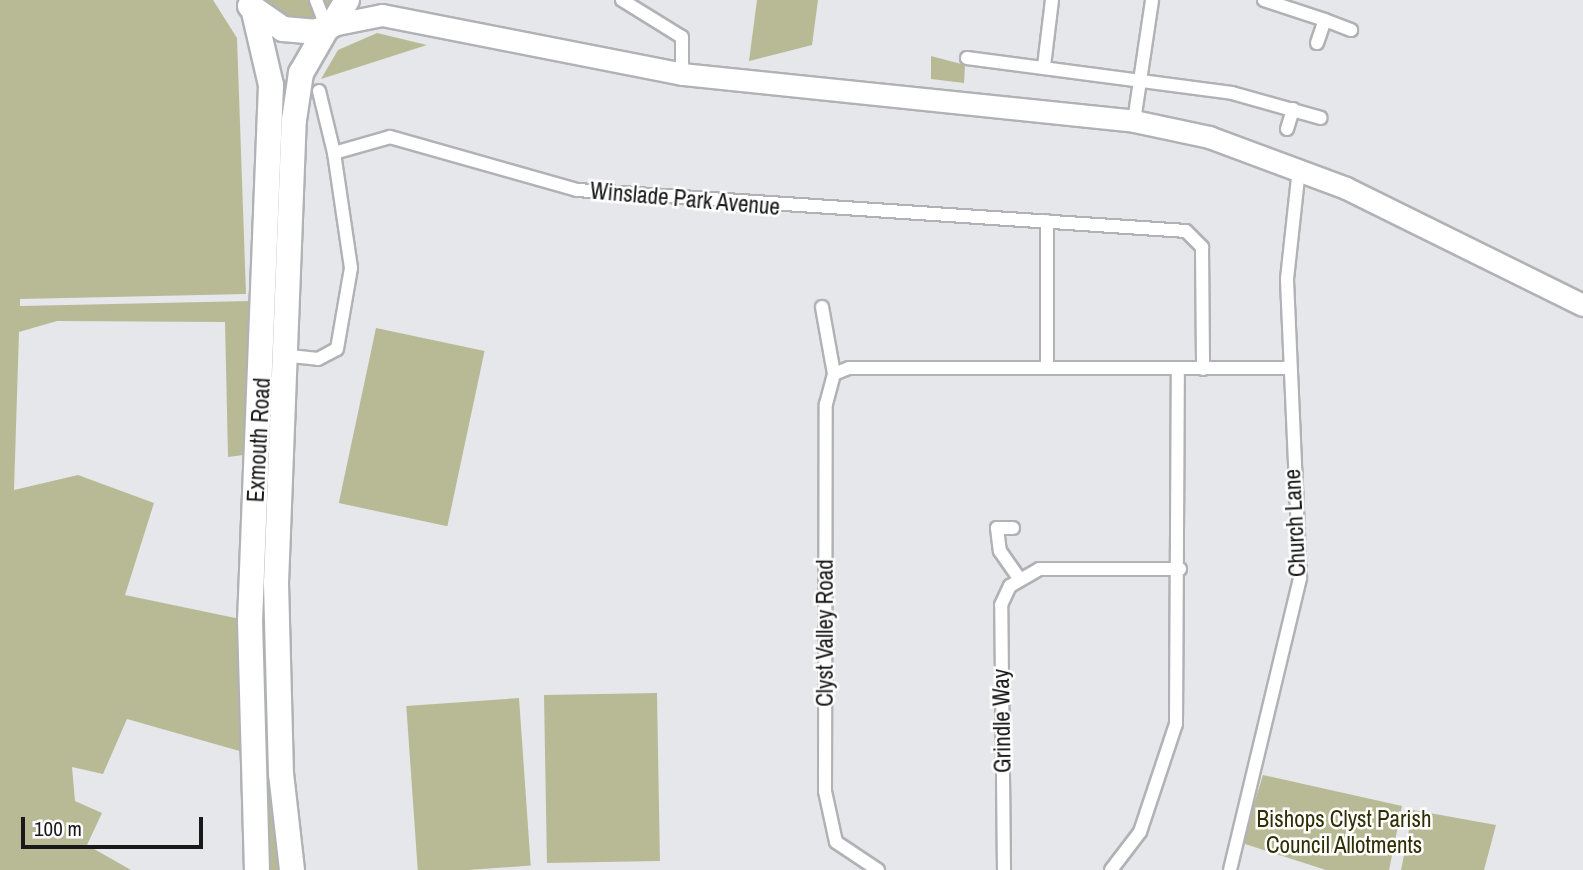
<!DOCTYPE html>
<html>
<head>
<meta charset="utf-8">
<style>
  body { margin:0 }
  #map { position:relative; width:1583px; height:870px; overflow:hidden; background:#e6e7ea; font-family:"Archivo Narrow",sans-serif }
  div>[style] { position:absolute }
  .green>* { inset:0; background:#b8ba95; transform-origin:0 0 }
  .roads { filter:drop-shadow(2px 0 #b1b2b5) drop-shadow(-2px 0 #b1b2b5) drop-shadow(0 2px #b1b2b5) drop-shadow(0 -2px #b1b2b5) }
  .street>* { height:12px; margin:-6px; padding:0 6px; transform-origin:6px; border-radius:6px; background:#fff }
  .primary>* { height:21px; margin:-10.5px; padding:0 10.5px; transform-origin:10.5px; border-radius:10.5px; background:#fff }
  .highway>* { height:24px; margin:-12px; padding:0 12px; transform-origin:12px; border-radius:12px; background:#fff }
  span { translate:-50% -50%; white-space:nowrap; text-align:center; line-height:1.15; -webkit-text-stroke:5px #fff; paint-order:stroke }
  .street-label { font-size:23px; color:#19191a }
  .park-label { font-size:23px; color:#2f2f02 }
  .scale { position:absolute; left:21px; top:817px; width:182px; height:32px; box-sizing:border-box; border:4px solid #19191a; border-top:0; padding-left:9px; font-size:21px; line-height:24px; white-space:nowrap; color:#19191a; -webkit-text-stroke:5px #fff; paint-order:stroke }
</style>
</head>
<body>
<div id="map">
  <div class="green">
    <div style="clip-path:polygon(0 0,213px 0,237px 38px,246px 294px,20px 299px,20px 306px,251px 301px,243px 455px,228px 457px,225px 322px,57px 321px,19px 332px,14px 490px,78px 475px,154px 503px,125px 595px,245px 620px,243px 752px,127px 719px,103px 774px,72px 767px,75px 801px,102px 813px,87px 845px,131px 870px,0 870px)"></div>
    <div style="clip-path:polygon(257px 0,333px 0,322px 16px,306px 22px,285px 19px)"></div>
    <div style="clip-path:polygon(757px 0,818px 0,812px 45px,749px 61px)"></div>
    <div style="clip-path:polygon(377px 33px,427px 45px,321px 79px,338px 50px)"></div>
    <div style="clip-path:polygon(931px 56px,965px 65px,964px 83px,931px 79px)"></div>
    <div style="left:376px;top:328px;width:111px;height:179px;rotate:12deg"></div>
    <div style="clip-path:polygon(275px 403px,285px 870px,262px 870px,255px 673px)"></div>
    <div style="left:657px;top:693px;width:168px;height:113px;rotate:89deg"></div>
    <div style="left:519px;top:698px;width:168px;height:113px;rotate:86deg"></div>
    <div style="clip-path:polygon(1263px 775px,1402px 806px,1389px 870px,1326px 870px,1242px 843px)"></div>
    <div style="clip-path:polygon(1413px 810px,1496px 825px,1484px 870px,1401px 870px)"></div>
  </div>
  <div class="roads">
    <div class="street">
      <div style="left:316px;top:0;width:30px;rotate:69deg"></div>
      <div style="left:622px;top:0;width:70px;rotate:31.7deg"></div>
      <div style="left:682px;top:37px;width:37px;rotate:90deg"></div>
      <div style="left:1264px;top:0;width:64px;rotate:18.2deg"></div>
      <div style="left:1317px;top:43px;width:24px;rotate:-71deg"></div>
      <div style="left:1325px;top:20px;width:28px;rotate:21deg"></div>
      <div style="left:967px;top:58px;width:267px;rotate:7.5deg"></div>
      <div style="left:1232px;top:93px;width:92px;rotate:15.7deg"></div>
      <div style="left:1044px;top:66px;width:66px;rotate:-83.1deg"></div>
      <div style="left:319px;top:91px;width:64px;rotate:76.4deg"></div>
      <div style="left:1134px;top:121px;width:122px;rotate:-81.5deg"></div>
      <div style="left:1287px;top:129px;width:21px;rotate:-73deg"></div>
      <div style="left:822px;top:307px;width:68px;rotate:79.8deg"></div>
      <div style="left:281px;top:355px;width:37px;rotate:6deg"></div>
      <div style="left:318px;top:359px;width:21px;rotate:-28deg"></div>
      <div style="left:337px;top:349px;width:82px;rotate:-80.2deg"></div>
      <div style="left:351px;top:268px;width:116px;rotate:-98.4deg"></div>
      <div style="left:334px;top:153px;width:58px;rotate:-15.9deg"></div>
      <div style="left:390px;top:137px;width:194px;rotate:15.8deg"></div>
      <div style="left:577px;top:190px;width:610px;rotate:3.85deg"></div>
      <div style="left:1186px;top:231px;width:23px;rotate:45deg"></div>
      <div style="left:1202px;top:247px;width:122px;rotate:89.5deg"></div>
      <div style="left:1047px;top:368px;width:147px;rotate:-90deg"></div>
      <div style="left:1013px;top:528px;width:16px;rotate:180deg"></div>
      <div style="left:997px;top:528px;width:23px;rotate:83deg"></div>
      <div style="left:1000px;top:551px;width:32px;rotate:55deg"></div>
      <div style="left:878px;top:870px;width:50px;rotate:-146.3deg"></div>
      <div style="left:836px;top:842px;width:52px;rotate:-102.2deg"></div>
      <div style="left:825px;top:791px;width:387px;rotate:-89.9deg"></div>
      <div style="left:826px;top:404px;width:31px;rotate:-75deg"></div>
      <div style="left:834px;top:374px;width:16px;rotate:-22deg"></div>
      <div style="left:849px;top:368px;width:439px"></div>
      <div style="left:1004px;top:870px;width:265px;rotate:-90.6deg"></div>
      <div style="left:1001px;top:605px;width:21px;rotate:-65deg"></div>
      <div style="left:1010px;top:586px;width:34px;rotate:-30deg"></div>
      <div style="left:1039px;top:569px;width:141px"></div>
      <div style="left:1111px;top:870px;width:48px;rotate:-52.7deg"></div>
      <div style="left:1140px;top:832px;width:114px;rotate:-71.6deg"></div>
      <div style="left:1176px;top:724px;width:353px;rotate:-89.7deg"></div>
      <div style="left:1230px;top:870px;width:300px;rotate:-76.5deg"></div>
      <div style="left:1300px;top:578px;width:299px;rotate:-92.5deg"></div>
      <div style="left:1287px;top:279px;width:111px;rotate:-83.8deg"></div>
    </div>
    <div class="primary">
      <div style="left:332px;top:25px;width:51px;rotate:-11.3deg"></div>
      <div style="left:382px;top:15px;width:306px;rotate:11.1deg"></div>
      <div style="left:682px;top:74px;width:454px;rotate:5.9deg"></div>
      <div style="left:1134px;top:121px;width:77px;rotate:12deg"></div>
      <div style="left:1209px;top:137px;width:146px;rotate:20.4deg"></div>
      <div style="left:1346px;top:188px;width:264px;rotate:26.3deg"></div>
    </div>
    <div class="highway">
      <div style="left:250px;top:6px;width:40px;rotate:34.9deg"></div>
      <div style="left:283px;top:29px;width:32px;rotate:5deg"></div>
      <div style="left:315px;top:32px;width:18px;rotate:-22deg"></div>
      <div style="left:332px;top:25px;width:29px;rotate:-59deg"></div>
      <div style="left:254px;top:12px;width:75px;rotate:76.9deg"></div>
      <div style="left:271px;top:85px;width:536px;rotate:92.24deg"></div>
      <div style="left:250px;top:621px;width:249px;rotate:88.4deg"></div>
      <div style="left:292px;top:870px;width:97px;rotate:-96.5deg"></div>
      <div style="left:281px;top:774px;width:191px;rotate:-91.5deg"></div>
      <div style="left:276px;top:583px;width:463px;rotate:-87.8deg"></div>
      <div style="left:294px;top:120px;width:48px;rotate:-81.5deg"></div>
      <div style="left:301px;top:73px;width:52px;rotate:-60deg"></div>
    </div>
  </div>
  <div class="street-label">
    <span style="left:685px;top:199px;rotate:5deg">Winslade Park Avenue</span>
    <span style="left:259px;top:440px;rotate:-87deg">Exmouth Road</span>
    <span style="left:1295px;top:523px;rotate:-93deg">Church Lane</span>
    <span style="left:825px;top:633px;rotate:-90deg">Clyst Valley Road</span>
    <span style="left:1002px;top:721px;rotate:-91deg">Grindle Way</span>
  </div>
  <div class="park-label">
    <span style="left:1344px;top:832px">Bishops Clyst Parish<br>Council Allotments</span>
  </div>
  <div class="scale">100 m</div>
</div>
</body>
</html>
